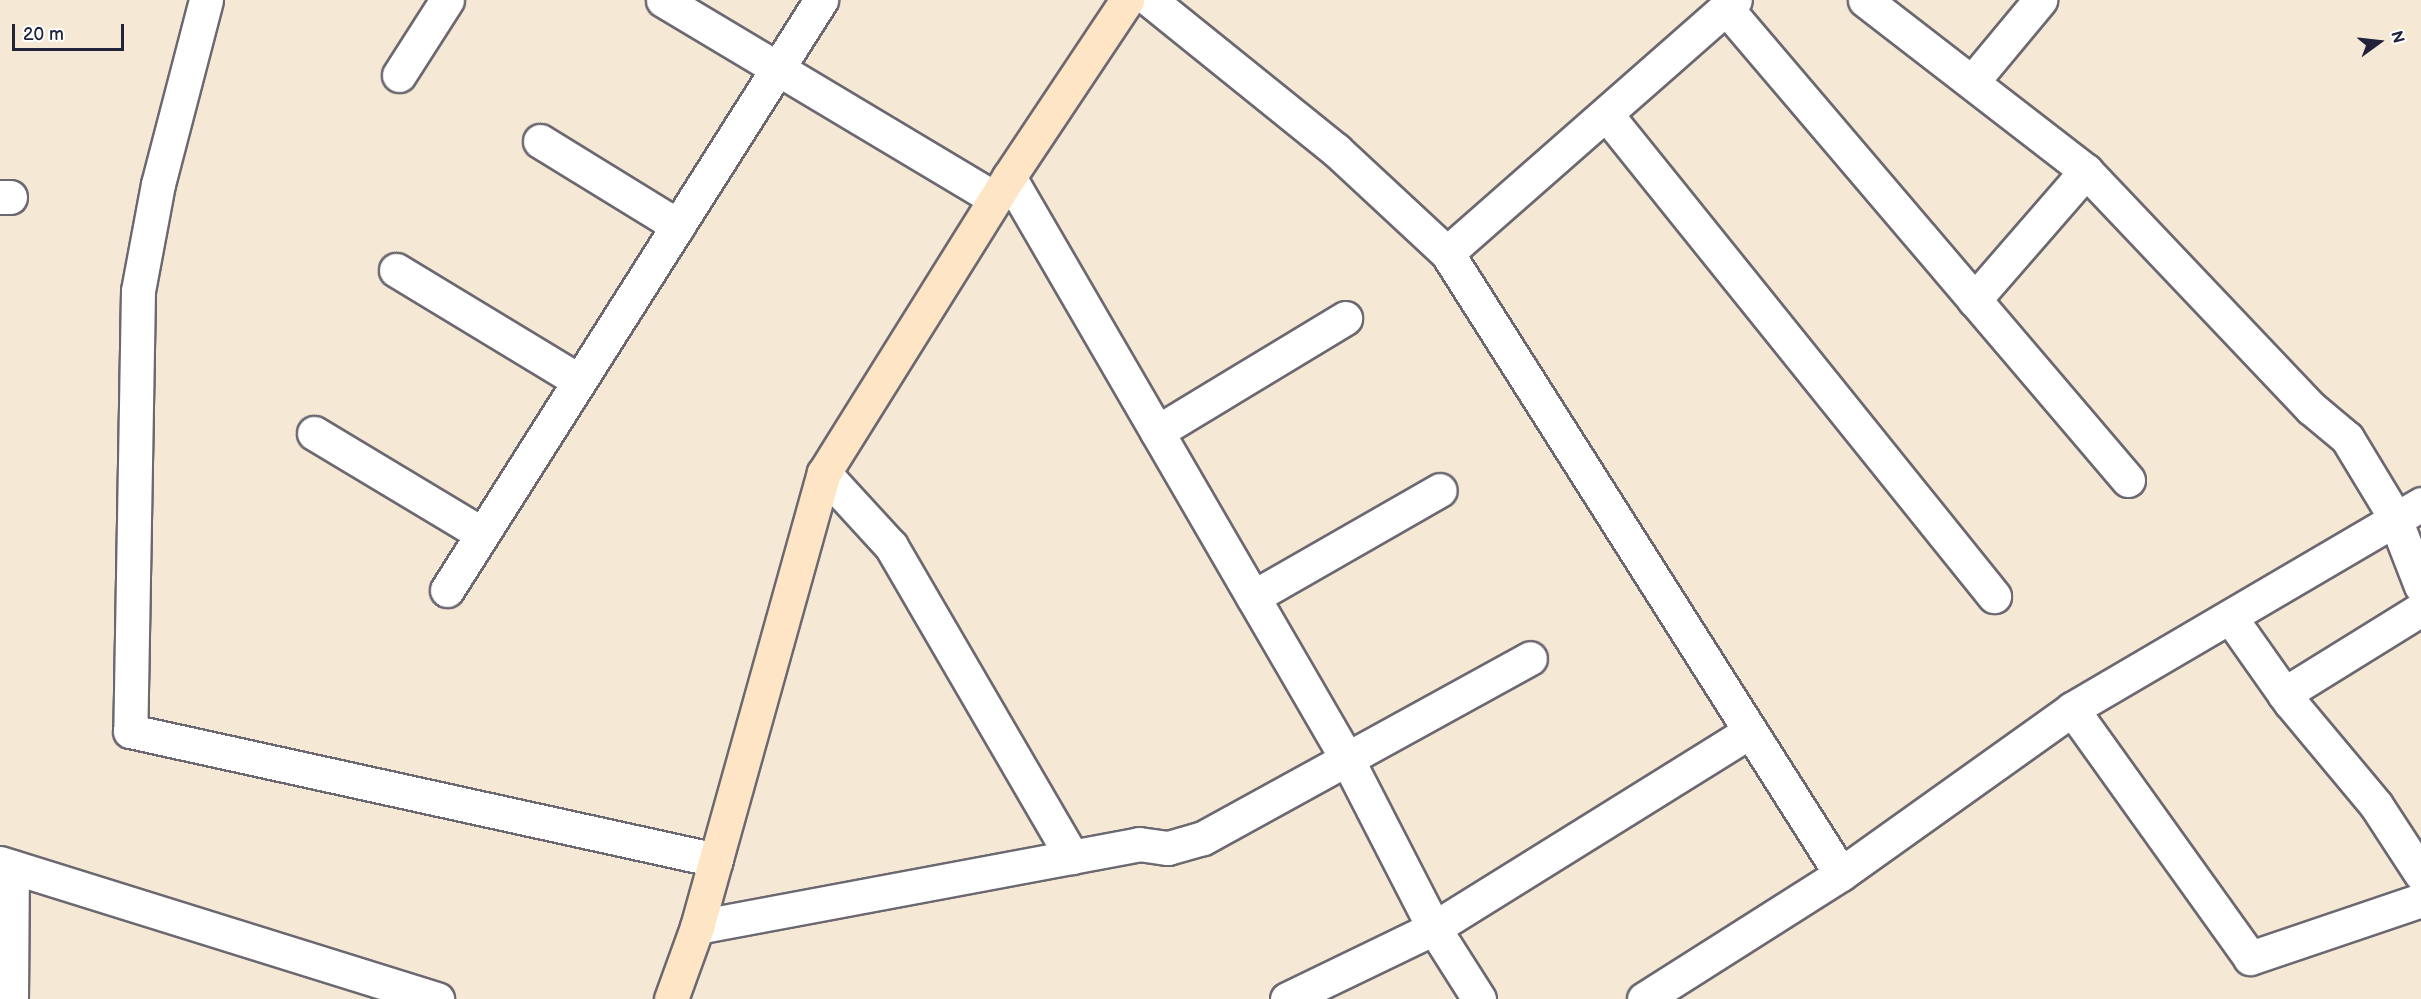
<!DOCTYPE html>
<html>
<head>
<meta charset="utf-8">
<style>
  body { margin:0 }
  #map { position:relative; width:2421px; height:999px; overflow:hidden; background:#f5e9d5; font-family:"Balsamiq Sans",sans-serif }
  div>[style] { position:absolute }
  .roads { filter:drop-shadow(2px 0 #6c6871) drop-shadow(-2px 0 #6c6871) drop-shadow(0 2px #6c6871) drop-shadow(0 -2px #6c6871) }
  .street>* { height:33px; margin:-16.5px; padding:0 16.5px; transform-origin:16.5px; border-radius:16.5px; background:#fff }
  .secondary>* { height:33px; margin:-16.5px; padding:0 16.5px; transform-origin:16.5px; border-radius:16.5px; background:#fde5c5 }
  span { translate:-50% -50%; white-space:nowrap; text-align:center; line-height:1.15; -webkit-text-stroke:4.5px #fff; paint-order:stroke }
  .north { position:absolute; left:2349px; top:12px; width:60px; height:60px; -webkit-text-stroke:4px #fff; paint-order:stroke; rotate:75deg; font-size:16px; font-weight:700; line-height:24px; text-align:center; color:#22223b }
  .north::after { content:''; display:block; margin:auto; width:21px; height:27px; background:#22223b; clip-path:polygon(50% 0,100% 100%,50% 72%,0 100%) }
  .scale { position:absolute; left:12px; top:24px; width:112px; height:27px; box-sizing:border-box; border:3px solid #22223b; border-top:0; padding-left:8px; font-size:18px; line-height:21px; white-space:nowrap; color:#22223b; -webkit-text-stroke:4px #fff; paint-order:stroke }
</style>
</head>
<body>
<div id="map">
  <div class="roads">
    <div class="street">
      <div style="left:206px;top:0;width:190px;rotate:104.6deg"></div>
      <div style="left:158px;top:184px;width:109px;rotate:100.6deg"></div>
      <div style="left:138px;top:291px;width:440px;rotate:91deg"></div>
      <div style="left:130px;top:731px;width:600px;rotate:12.41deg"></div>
      <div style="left:663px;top:0;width:387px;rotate:30.9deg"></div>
      <div style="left:1150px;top:0;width:239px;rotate:38.9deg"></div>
      <div style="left:1336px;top:150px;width:151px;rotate:42.9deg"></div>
      <div style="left:1447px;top:253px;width:735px;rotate:57.61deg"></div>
      <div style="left:1865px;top:0;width:279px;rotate:37.7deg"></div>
      <div style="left:2086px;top:171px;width:327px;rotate:46.5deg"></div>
      <div style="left:2311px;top:408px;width:47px;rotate:39.8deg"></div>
      <div style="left:2347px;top:438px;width:95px;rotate:58.8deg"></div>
      <div style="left:1726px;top:8px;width:620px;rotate:49.58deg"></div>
      <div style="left:399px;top:75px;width:89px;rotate:-57.4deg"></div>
      <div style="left:1972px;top:82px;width:107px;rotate:-50.3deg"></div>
      <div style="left:1606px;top:114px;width:619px;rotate:51.17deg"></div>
      <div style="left:540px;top:141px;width:162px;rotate:31.6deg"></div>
      <div style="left:1009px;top:177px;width:673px;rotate:59.85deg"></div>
      <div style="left:1347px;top:759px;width:190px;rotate:62.8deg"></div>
      <div style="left:1434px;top:928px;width:84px;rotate:57.6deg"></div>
      <div style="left:0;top:197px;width:10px"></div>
      <div style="left:1447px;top:253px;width:383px;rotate:-41.3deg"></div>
      <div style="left:396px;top:270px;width:214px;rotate:31.2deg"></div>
      <div style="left:1974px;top:300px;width:171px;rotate:-49deg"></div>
      <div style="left:1157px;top:432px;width:220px;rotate:-31.2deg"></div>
      <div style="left:314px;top:433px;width:196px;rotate:31deg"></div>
      <div style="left:824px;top:473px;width:99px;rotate:47.5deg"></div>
      <div style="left:891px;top:546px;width:360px;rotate:59.8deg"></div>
      <div style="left:2395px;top:519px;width:72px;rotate:68.8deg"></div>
      <div style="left:447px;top:590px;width:699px;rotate:-57.63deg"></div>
      <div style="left:1253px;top:597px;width:215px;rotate:-29.8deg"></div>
      <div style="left:2230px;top:617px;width:104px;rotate:54.8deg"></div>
      <div style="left:2290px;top:702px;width:134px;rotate:50.1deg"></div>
      <div style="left:2376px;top:805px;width:82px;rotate:56.9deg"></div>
      <div style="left:2284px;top:694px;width:161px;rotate:-31.8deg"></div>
      <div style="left:2072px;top:709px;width:306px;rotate:54.4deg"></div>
      <div style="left:2250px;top:958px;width:181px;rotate:-18.7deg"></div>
      <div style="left:0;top:863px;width:458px;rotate:17.3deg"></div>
      <div style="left:697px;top:927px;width:450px;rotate:-10.6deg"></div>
      <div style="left:1139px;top:844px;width:29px;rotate:8deg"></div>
      <div style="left:1168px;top:848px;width:36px;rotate:-16deg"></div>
      <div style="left:1203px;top:838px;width:373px;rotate:-28.8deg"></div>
      <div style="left:11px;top:999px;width:132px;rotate:-89.6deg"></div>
      <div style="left:1287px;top:999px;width:163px;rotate:-25.8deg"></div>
      <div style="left:1434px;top:928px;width:372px;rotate:-31.9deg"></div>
      <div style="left:1644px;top:999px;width:233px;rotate:-32.4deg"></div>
      <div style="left:1841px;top:874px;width:284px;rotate:-35.5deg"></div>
      <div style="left:2072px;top:709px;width:405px;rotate:-30.4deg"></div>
    </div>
    <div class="secondary">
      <div style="left:671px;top:999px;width:77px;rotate:-70.1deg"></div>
      <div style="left:697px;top:927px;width:471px;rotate:-74.4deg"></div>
      <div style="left:824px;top:473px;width:349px;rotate:-58deg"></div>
      <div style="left:1009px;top:177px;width:213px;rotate:-56.3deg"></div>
    </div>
  </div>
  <div class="north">N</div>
  <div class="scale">20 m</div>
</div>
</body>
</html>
